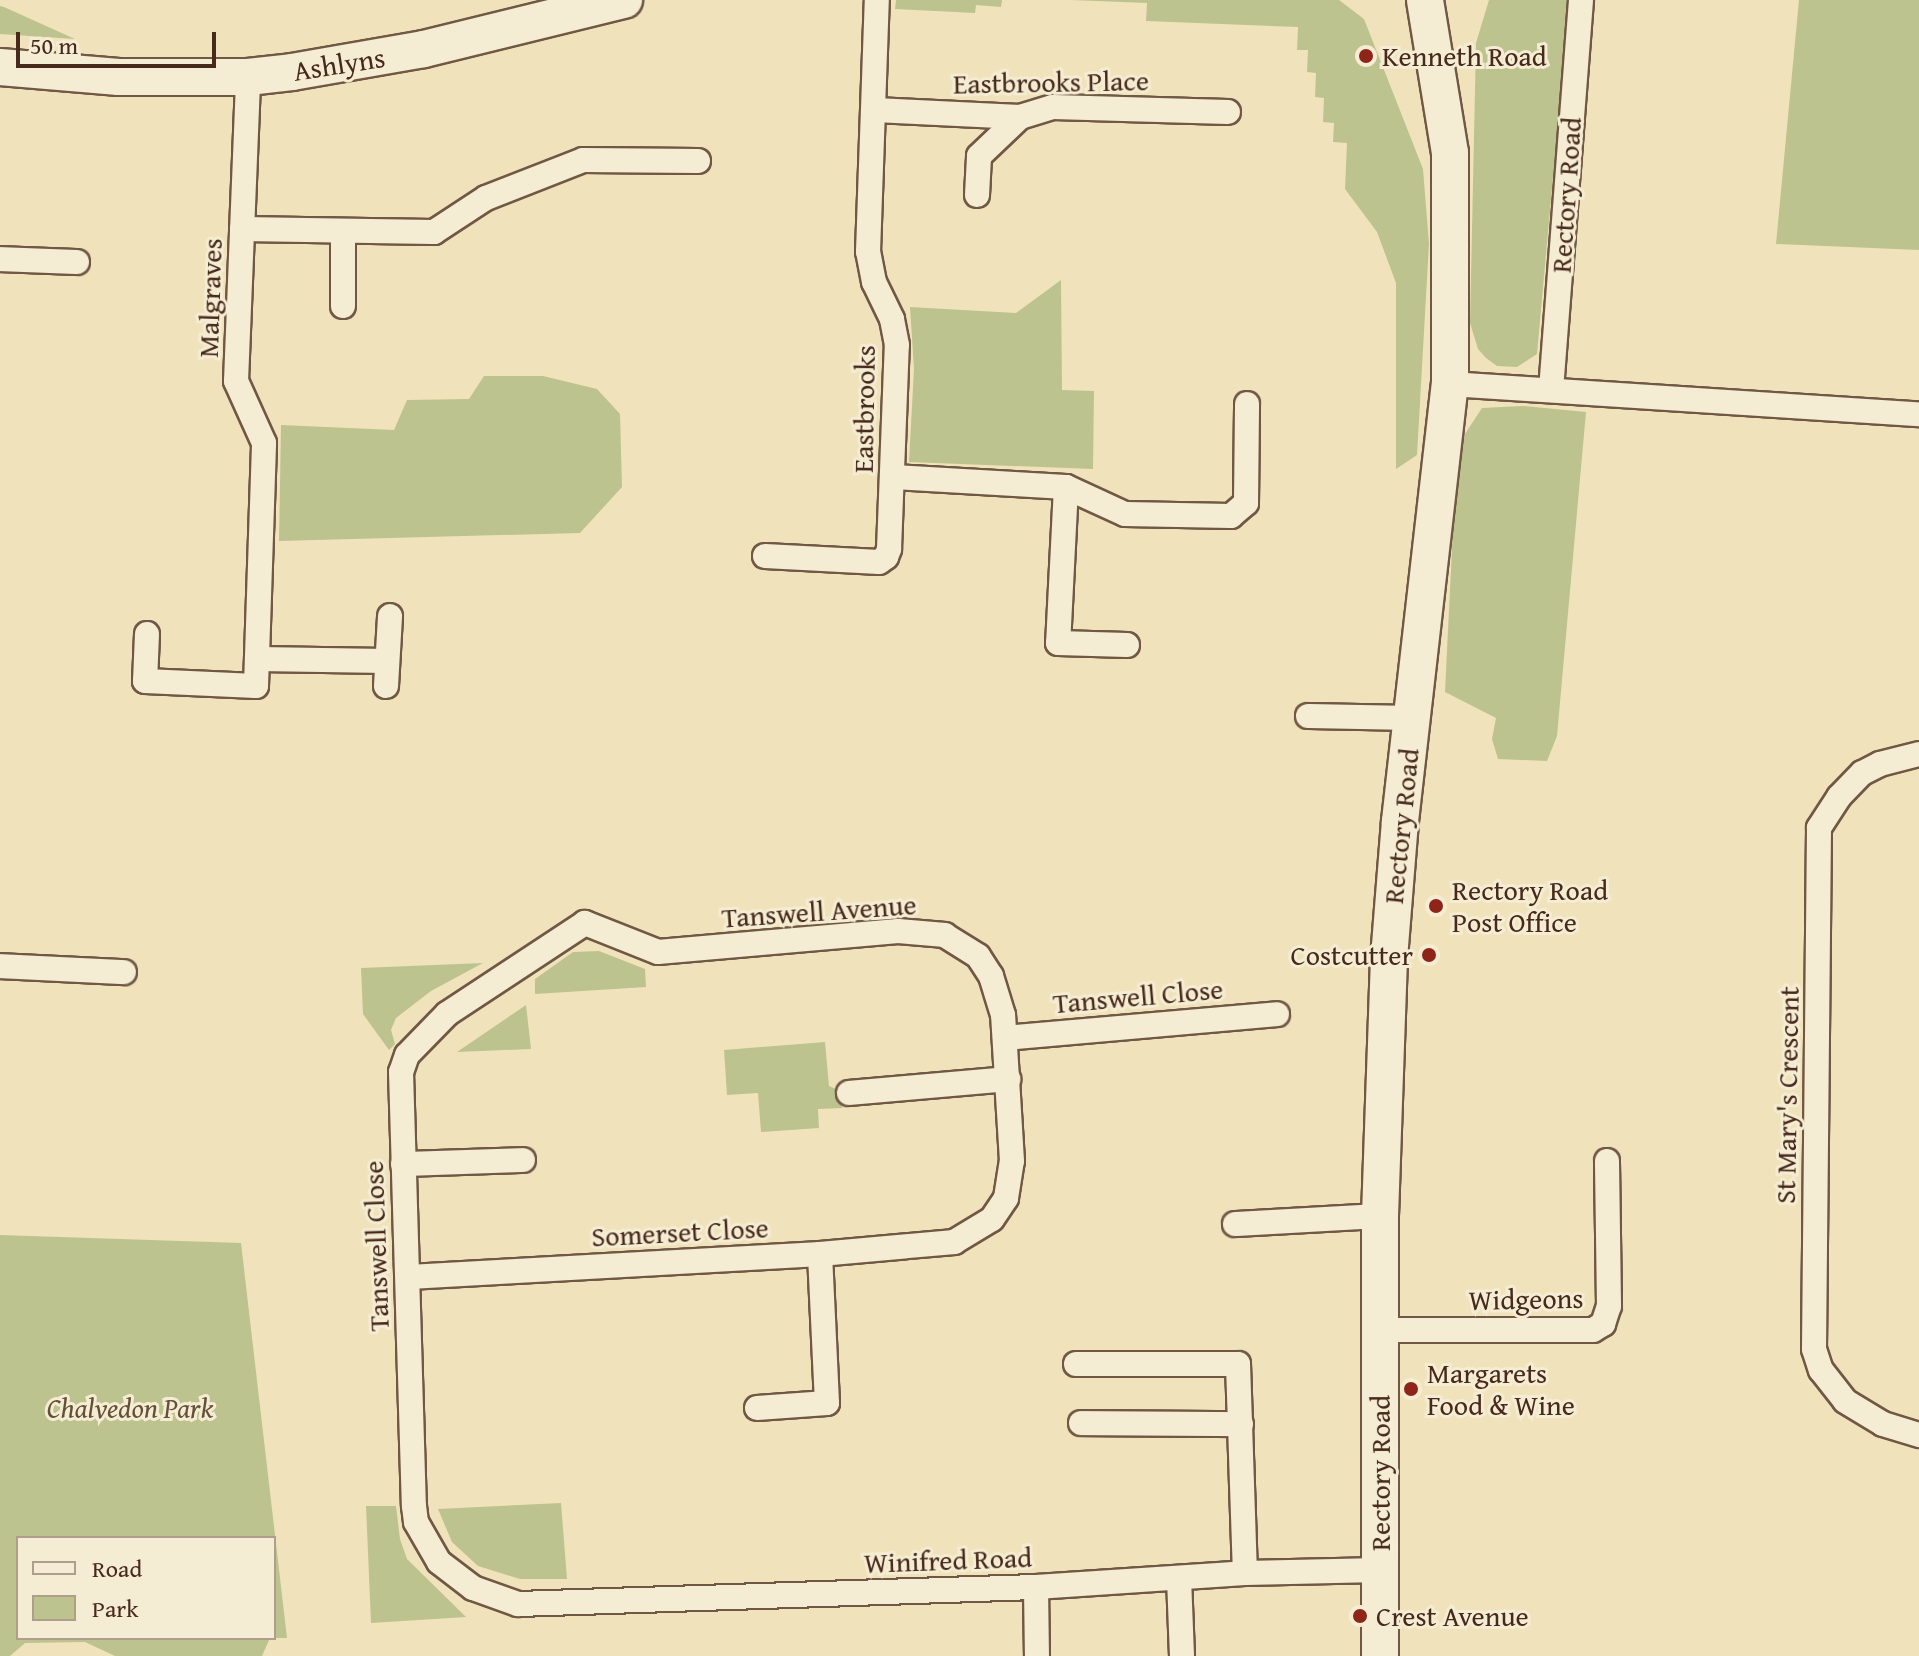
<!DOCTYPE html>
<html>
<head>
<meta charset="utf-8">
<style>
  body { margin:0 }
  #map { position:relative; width:1919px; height:1656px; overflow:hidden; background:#f0e3bb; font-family:"Gentium Book Plus",serif }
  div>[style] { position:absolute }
  .green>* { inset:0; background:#bdc38e }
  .roads { filter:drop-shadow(2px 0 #715844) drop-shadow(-2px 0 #715844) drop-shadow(0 2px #715844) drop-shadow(0 -2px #715844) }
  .street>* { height:24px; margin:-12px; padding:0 12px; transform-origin:12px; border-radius:12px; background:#f5edd3 }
  .secondary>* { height:36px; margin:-18px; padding:0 18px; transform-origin:18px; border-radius:18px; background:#f5edd3 }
  .dots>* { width:22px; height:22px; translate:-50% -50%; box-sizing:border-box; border:4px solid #f5edd3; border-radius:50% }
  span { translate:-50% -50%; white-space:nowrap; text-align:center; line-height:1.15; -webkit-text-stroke:6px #f5edd3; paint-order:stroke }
  .poi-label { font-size:28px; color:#472a1c }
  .left { translate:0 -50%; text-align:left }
  .right { translate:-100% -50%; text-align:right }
  .street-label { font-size:28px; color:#472a1c }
  .park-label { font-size:28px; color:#645038; font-style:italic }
  .legend { position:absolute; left:16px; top:1536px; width:260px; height:104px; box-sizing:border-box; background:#f5edd3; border:2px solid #af9f8a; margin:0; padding:10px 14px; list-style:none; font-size:24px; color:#472a1c }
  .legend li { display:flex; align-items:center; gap:16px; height:40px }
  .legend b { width:40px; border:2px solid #af9f8a }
  .scale { position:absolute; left:16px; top:32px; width:200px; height:36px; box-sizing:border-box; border:4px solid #472a1c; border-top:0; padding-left:10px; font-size:24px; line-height:28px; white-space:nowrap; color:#472a1c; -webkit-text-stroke:6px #f5edd3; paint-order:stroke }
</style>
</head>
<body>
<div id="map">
  <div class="green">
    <div style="clip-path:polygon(896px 0,1002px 0,1001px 7px,976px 5px,975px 13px,895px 9px)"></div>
    <div style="clip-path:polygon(1071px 0,1339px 0,1364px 19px,1423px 169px,1429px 244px,1417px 455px,1396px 469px,1396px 283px,1377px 232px,1345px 189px,1347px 143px,1333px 142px,1334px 123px,1323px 122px,1324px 98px,1315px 97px,1316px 73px,1307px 72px,1308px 50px,1297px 50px,1298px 27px,1146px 21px,1147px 3px)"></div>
    <div style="clip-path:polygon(1489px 0,1569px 0,1537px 354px,1517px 367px,1497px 366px,1486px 358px,1478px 349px,1470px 323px,1476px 43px)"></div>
    <div style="clip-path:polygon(1799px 0,1919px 0,1919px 250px,1776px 244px)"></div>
    <div style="clip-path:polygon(0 6px,4px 7px,75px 39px,0 34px)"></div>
    <div style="clip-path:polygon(1061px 280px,1062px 390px,1094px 391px,1093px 469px,909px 462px,914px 369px,910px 307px,1016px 313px)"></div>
    <div style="clip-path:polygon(484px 376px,543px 376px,597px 389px,620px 414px,622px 487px,580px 533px,279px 541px,281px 425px,394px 430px,407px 400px,469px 399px)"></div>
    <div style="clip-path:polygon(1523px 406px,1586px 412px,1557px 736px,1547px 761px,1498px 759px,1492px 739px,1496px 718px,1445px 692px,1457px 446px,1482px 408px)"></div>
    <div style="clip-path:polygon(599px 951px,645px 969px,646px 987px,535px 994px,535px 979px,573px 952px)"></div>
    <div style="clip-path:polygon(483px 963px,431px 991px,396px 1018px,391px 1030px,395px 1044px,389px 1050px,363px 1014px,361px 968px)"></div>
    <div style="clip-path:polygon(526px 1005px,531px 1049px,457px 1052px)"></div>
    <div style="clip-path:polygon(825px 1042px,829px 1086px,840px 1091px,842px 1108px,818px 1109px,819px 1128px,761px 1132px,758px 1093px,727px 1095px,724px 1050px)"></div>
    <div style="clip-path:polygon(evenodd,0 1235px,241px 1243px,287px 1638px,270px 1638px,262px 1656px,115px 1656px,85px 1642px,25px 1643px,10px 1656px,0 1656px,0 1235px,18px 1538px,274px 1538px,274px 1638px,18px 1638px,18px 1538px)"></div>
    <div style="clip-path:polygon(561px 1503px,567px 1579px,520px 1579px,478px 1566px,452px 1542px,438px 1509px)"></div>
    <div style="clip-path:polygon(366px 1506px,396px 1506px,400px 1539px,407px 1559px,466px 1617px,371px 1623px)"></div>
  </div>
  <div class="roads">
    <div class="street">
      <div style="left:875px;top:110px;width:145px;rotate:2.8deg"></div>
      <div style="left:1020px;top:117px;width:34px;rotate:-17deg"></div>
      <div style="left:1053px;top:107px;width:175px;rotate:1.6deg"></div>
      <div style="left:977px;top:195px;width:39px;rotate:-87deg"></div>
      <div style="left:979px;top:156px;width:57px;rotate:-43.6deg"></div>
      <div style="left:242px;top:229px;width:192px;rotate:0.9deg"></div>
      <div style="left:434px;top:232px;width:62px;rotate:-33.2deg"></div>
      <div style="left:486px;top:198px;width:104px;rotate:-21.4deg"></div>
      <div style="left:583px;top:160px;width:115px;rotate:0.5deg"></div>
      <div style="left:343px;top:231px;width:75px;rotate:90deg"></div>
      <div style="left:0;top:259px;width:77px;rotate:2.2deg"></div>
      <div style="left:1450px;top:384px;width:470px;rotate:3.7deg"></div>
      <div style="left:1551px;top:390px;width:391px;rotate:-85.6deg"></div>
      <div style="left:894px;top:477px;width:172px;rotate:3.3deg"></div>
      <div style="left:1066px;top:487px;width:65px;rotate:24.6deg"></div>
      <div style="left:1125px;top:514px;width:106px;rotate:1.1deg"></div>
      <div style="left:1231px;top:516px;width:20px;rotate:-41deg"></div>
      <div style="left:1246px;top:503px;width:99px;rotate:-89.4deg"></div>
      <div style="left:1066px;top:487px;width:156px;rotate:92.9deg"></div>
      <div style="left:1058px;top:643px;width:69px;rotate:1.7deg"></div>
      <div style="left:765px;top:556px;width:114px;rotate:3deg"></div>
      <div style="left:879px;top:562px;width:9px;rotate:-36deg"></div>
      <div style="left:886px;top:557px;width:9px;rotate:-69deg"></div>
      <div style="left:889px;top:549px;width:204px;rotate:-87.8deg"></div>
      <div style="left:897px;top:345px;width:26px;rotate:-101deg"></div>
      <div style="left:892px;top:319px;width:41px;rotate:-115.9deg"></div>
      <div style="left:874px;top:282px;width:31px;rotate:-101deg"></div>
      <div style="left:868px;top:252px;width:252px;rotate:-88deg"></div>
      <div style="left:147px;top:634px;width:47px;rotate:92.4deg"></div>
      <div style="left:145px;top:681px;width:111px;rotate:2.6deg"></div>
      <div style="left:256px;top:686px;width:243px;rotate:-88.1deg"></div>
      <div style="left:264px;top:443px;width:68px;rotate:-114.3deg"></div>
      <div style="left:236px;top:381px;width:304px;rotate:-87.7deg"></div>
      <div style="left:258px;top:659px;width:129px;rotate:0.9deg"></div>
      <div style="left:386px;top:686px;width:70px;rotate:-86.7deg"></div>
      <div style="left:1308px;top:716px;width:105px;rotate:1.1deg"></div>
      <div style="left:1919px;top:754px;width:40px;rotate:165.6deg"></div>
      <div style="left:1880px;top:764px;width:20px;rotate:153deg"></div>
      <div style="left:1862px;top:773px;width:33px;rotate:134deg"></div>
      <div style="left:1839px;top:797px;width:37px;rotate:123deg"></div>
      <div style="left:1819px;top:828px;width:521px;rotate:90.55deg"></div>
      <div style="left:1814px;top:1349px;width:22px;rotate:72deg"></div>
      <div style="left:1821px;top:1370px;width:39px;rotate:52deg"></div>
      <div style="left:1845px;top:1401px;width:44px;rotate:31.2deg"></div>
      <div style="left:1883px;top:1424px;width:38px;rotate:17deg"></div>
      <div style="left:0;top:966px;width:124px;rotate:2.8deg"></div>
      <div style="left:1005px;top:1038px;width:273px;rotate:-5deg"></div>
      <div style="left:849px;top:1093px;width:160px;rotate:-5deg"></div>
      <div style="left:403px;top:1164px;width:120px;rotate:-1.9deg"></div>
      <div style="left:1235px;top:1224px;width:145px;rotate:-3.2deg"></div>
      <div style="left:409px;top:1277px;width:412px;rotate:-3.2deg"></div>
      <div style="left:820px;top:1254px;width:135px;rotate:-5.1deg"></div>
      <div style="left:954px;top:1242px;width:44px;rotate:-31.2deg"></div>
      <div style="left:992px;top:1219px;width:25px;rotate:-56deg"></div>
      <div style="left:1006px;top:1198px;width:37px;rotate:-81deg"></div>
      <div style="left:1012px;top:1161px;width:146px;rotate:-93.5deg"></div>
      <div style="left:1003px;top:1015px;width:41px;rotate:-107.1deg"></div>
      <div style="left:991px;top:976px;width:24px;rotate:-123deg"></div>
      <div style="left:978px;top:956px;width:39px;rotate:-148deg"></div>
      <div style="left:945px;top:935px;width:47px;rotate:-175.1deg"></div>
      <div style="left:898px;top:931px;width:241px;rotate:175deg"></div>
      <div style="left:658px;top:952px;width:79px;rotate:-158.3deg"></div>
      <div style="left:585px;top:923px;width:165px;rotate:146.6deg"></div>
      <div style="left:447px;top:1014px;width:57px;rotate:134.3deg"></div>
      <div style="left:407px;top:1055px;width:18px;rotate:109deg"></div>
      <div style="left:401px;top:1072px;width:434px;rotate:88.3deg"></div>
      <div style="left:414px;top:1506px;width:16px;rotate:83deg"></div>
      <div style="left:416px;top:1522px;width:46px;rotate:60.1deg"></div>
      <div style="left:439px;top:1562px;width:43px;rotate:37.4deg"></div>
      <div style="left:473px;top:1588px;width:48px;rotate:19.6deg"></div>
      <div style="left:518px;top:1604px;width:518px;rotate:-1.88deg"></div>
      <div style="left:1036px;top:1587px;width:209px;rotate:-3.8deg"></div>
      <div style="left:1245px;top:1573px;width:135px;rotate:-1.3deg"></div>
      <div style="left:1381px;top:1330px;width:212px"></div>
      <div style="left:1593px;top:1330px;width:12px;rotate:-31deg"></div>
      <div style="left:1603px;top:1324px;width:19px;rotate:-72deg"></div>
      <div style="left:1609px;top:1306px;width:145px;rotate:-90.8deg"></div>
      <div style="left:1076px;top:1364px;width:162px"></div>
      <div style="left:1238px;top:1364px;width:209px;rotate:88.1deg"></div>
      <div style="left:757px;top:1408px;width:70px;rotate:-4.1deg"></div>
      <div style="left:827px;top:1403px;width:149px;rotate:-92.7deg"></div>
      <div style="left:1081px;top:1423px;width:160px;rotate:0.4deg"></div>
      <div style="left:1179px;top:1578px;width:78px;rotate:87.8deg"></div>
      <div style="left:1036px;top:1587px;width:69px;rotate:89.2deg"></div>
    </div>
    <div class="secondary">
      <div style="left:0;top:67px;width:119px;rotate:4.8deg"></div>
      <div style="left:119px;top:77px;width:129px"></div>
      <div style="left:248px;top:77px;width:44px;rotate:-6.5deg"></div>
      <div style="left:292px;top:72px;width:134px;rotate:-9.9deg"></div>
      <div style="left:424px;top:49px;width:206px;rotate:-13.8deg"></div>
      <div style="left:1380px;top:1656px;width:440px;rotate:-90deg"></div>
      <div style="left:1380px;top:1216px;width:258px;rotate:-88deg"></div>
      <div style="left:1389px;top:958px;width:137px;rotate:-85.4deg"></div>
      <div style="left:1400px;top:821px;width:440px;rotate:-83.5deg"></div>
      <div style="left:1450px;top:384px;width:231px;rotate:-90deg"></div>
      <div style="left:1450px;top:153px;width:155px;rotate:-99.3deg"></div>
    </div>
  </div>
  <div class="dots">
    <div style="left:1366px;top:56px;background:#8f2418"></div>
    <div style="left:1436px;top:906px;background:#8f2418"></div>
    <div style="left:1429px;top:955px;background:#8f2418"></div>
    <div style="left:1411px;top:1389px;background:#8f2418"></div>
    <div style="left:1360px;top:1616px;background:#8f2418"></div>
  </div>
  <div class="poi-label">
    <span class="left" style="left:1382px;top:56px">Kenneth Road</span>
    <span class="left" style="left:1452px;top:906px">Rectory Road<br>Post Office</span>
    <span class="right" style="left:1413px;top:955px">Costcutter</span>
    <span class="left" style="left:1427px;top:1389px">Margarets<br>Food &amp; Wine</span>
    <span class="left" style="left:1376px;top:1616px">Crest Avenue</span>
  </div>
  <div class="street-label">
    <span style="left:339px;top:64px;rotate:-9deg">Ashlyns</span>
    <span style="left:1051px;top:82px;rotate:-1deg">Eastbrooks Place</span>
    <span style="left:1566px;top:195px;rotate:-86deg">Rectory Road</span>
    <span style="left:210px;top:298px;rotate:-88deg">Malgraves</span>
    <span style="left:864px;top:409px;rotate:-89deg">Eastbrooks</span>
    <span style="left:1401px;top:826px;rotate:-84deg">Rectory Road</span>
    <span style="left:819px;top:911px;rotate:-4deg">Tanswell Avenue</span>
    <span style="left:1138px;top:996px;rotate:-5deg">Tanswell Close</span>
    <span style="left:1787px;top:1095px;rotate:-89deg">St Mary's Crescent</span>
    <span style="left:680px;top:1232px;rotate:-3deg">Somerset Close</span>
    <span style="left:376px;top:1246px;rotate:-92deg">Tanswell Close</span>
    <span style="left:1526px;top:1299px;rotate:-1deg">Widgeons</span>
    <span style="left:1380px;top:1473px;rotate:-90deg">Rectory Road</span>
    <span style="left:948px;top:1560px;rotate:-2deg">Winifred Road</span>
  </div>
  <div class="park-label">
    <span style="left:130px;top:1408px">Chalvedon Park</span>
  </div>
  <ul class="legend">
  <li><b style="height:10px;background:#f5edd3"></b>Road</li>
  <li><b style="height:22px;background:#bdc38e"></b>Park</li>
  </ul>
  <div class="scale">50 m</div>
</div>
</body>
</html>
